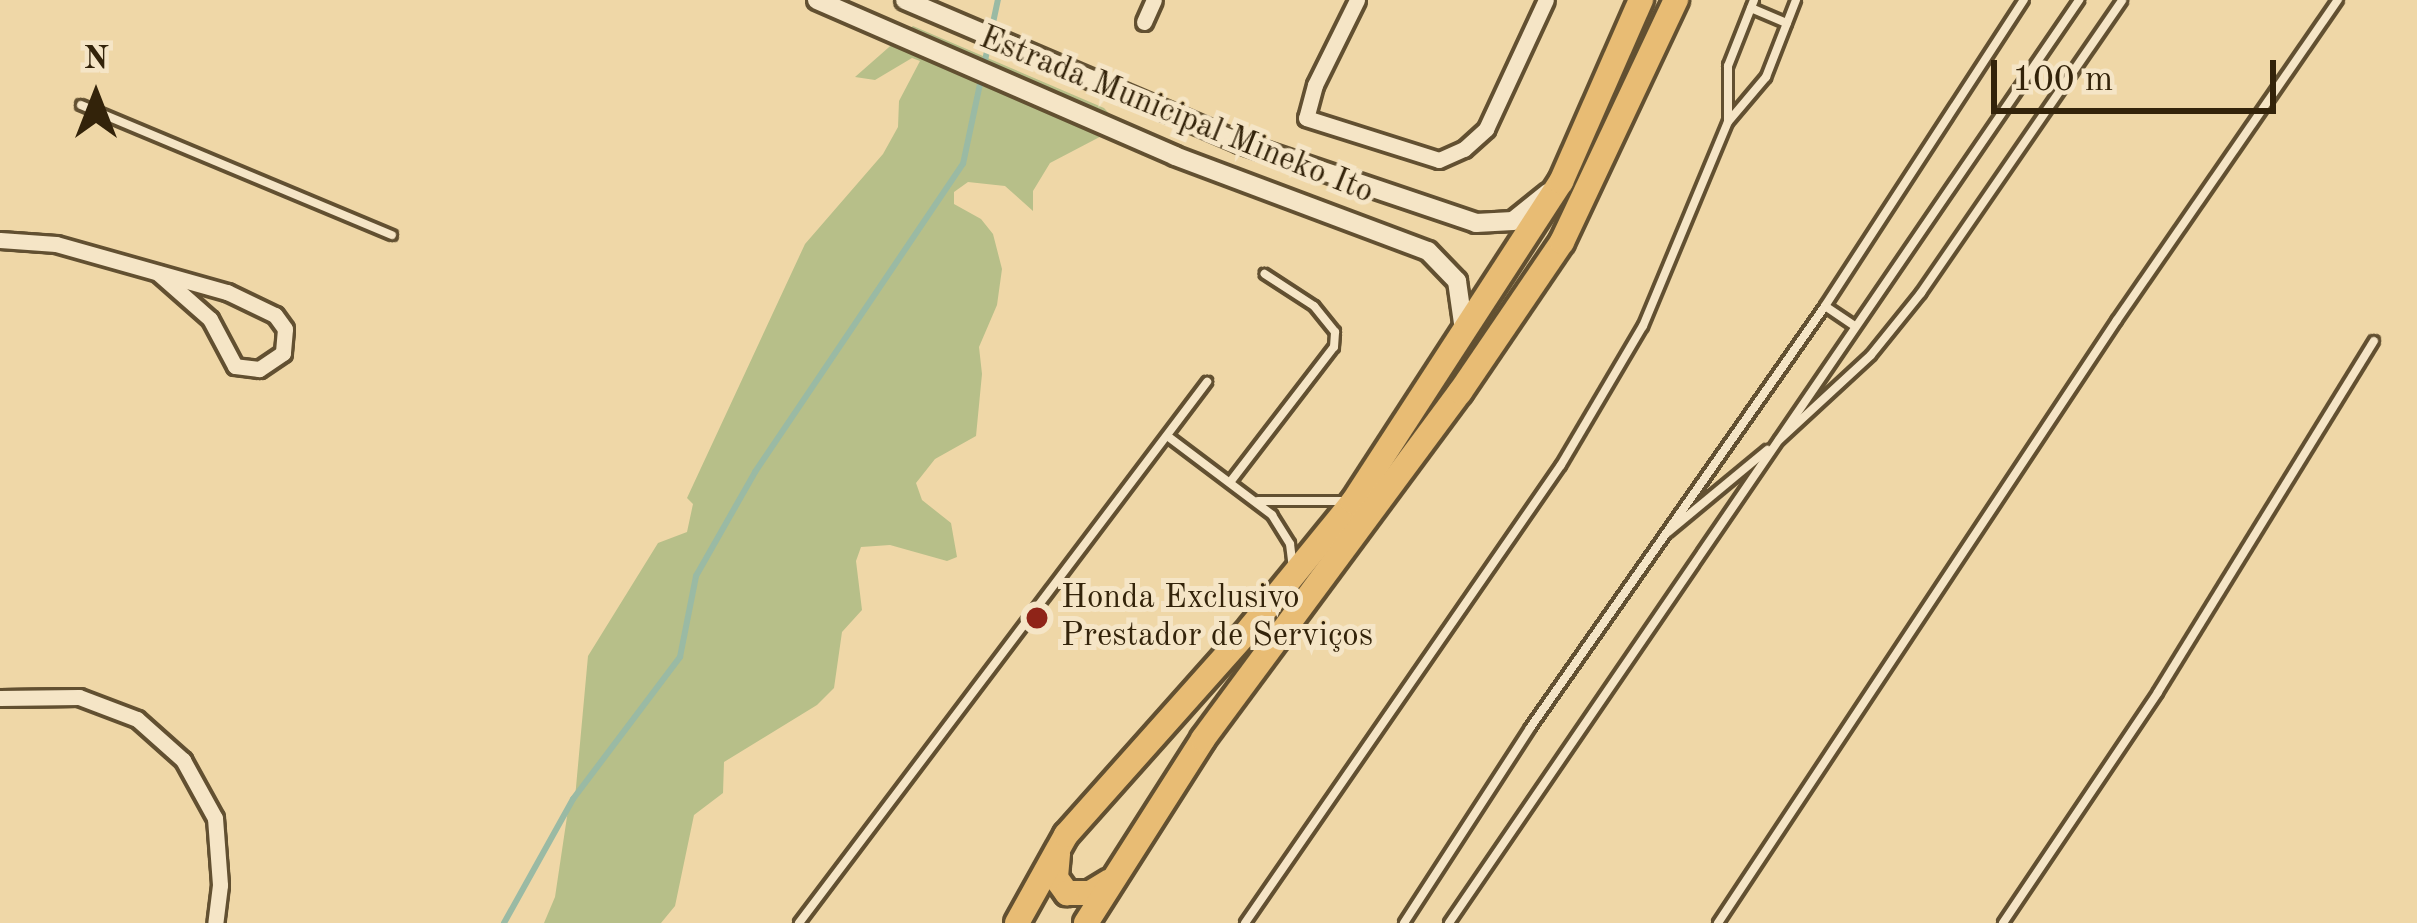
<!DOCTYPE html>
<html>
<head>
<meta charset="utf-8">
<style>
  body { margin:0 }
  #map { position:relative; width:2417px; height:923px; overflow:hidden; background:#efd7a7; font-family:"Old Standard TT",serif }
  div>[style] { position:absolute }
  .green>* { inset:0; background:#b7bf89 }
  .stream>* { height:6px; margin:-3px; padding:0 3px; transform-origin:3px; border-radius:3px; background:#9abaa4 }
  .roads { filter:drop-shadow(3px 0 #625031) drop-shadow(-3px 0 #625031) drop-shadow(0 3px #625031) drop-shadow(0 -3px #625031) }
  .service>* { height:8px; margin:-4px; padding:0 4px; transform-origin:4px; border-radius:4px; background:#f5e5c6 }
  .minor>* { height:15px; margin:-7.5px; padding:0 7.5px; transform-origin:7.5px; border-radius:7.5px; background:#f5e5c6 }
  .tertiary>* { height:18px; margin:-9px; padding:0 9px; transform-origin:9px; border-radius:9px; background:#f5e5c6 }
  .primary>* { height:24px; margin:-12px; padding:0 12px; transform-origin:12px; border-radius:12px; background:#e8bc74 }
  .dots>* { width:33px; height:33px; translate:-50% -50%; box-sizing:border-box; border:6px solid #f5e5c6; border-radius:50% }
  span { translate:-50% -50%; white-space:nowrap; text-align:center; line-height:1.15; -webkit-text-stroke:10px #f5e5c6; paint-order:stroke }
  .street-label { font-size:33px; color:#33230a }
  .poi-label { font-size:33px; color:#33230a }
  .left { translate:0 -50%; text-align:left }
  .north { position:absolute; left:36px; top:36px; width:120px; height:120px; -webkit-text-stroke:9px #f5e5c6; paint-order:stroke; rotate:0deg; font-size:33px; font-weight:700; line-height:48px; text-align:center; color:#33230a }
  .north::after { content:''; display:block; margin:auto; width:42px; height:54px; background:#33230a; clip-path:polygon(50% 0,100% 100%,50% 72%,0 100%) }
  .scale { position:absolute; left:1991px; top:60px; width:285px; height:54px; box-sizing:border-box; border:6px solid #33230a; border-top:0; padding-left:15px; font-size:36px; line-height:42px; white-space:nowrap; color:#33230a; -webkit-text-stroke:9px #f5e5c6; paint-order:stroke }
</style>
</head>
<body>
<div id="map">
  <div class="green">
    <div style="clip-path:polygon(913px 26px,1104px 108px,1117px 122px,1113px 130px,1050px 163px,1033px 191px,1033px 211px,1005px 186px,968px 182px,954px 192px,954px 204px,981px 219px,993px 234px,1002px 269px,997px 305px,979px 347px,982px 374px,976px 436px,935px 459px,916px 483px,922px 500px,951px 523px,957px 557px,947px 561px,890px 545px,861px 547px,856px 561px,862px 610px,842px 632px,834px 688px,817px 705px,724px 762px,723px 793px,694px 815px,675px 906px,661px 923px,544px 923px,555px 897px,568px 810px,575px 798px,588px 656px,658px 543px,687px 532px,693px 504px,687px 498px,805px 244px,883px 154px,898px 127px,899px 101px,920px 61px,912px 58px,875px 80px,855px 77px)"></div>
  </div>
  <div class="stream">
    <div style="left:504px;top:923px;width:142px;rotate:-60.9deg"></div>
    <div style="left:573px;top:799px;width:178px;rotate:-53deg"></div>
    <div style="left:680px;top:657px;width:83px;rotate:-78.8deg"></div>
    <div style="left:696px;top:576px;width:120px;rotate:-60.4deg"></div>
    <div style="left:755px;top:472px;width:372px;rotate:-56deg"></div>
    <div style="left:963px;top:164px;width:168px;rotate:-78deg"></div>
  </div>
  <div class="roads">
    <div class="service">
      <div style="left:1751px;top:8px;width:39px;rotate:23deg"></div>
      <div style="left:81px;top:105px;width:337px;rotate:22.7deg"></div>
      <div style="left:1728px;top:121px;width:55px;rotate:-90deg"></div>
      <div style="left:1728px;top:66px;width:71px;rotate:-68.5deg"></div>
      <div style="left:1825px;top:306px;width:36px;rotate:34deg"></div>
      <div style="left:1170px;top:438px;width:128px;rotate:37deg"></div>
      <div style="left:1272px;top:515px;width:34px;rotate:58deg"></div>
      <div style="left:1290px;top:544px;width:24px;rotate:83deg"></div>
      <div style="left:1779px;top:440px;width:125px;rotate:-42.7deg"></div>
      <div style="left:1871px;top:355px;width:80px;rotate:-51.1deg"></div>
      <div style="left:1921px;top:293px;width:355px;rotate:-55.5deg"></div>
      <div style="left:1231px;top:481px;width:169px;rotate:-52.5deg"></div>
      <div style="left:1334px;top:347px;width:15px;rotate:-86deg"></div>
      <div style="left:1335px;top:332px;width:33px;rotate:-129deg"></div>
      <div style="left:1314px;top:306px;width:59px;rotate:-146.9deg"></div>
      <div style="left:1258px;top:501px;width:87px"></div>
      <div style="left:1668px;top:532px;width:129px;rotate:-39.6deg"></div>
      <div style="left:799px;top:923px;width:678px;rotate:-52.98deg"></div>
      <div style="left:1245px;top:923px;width:556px;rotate:-55.4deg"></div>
      <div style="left:1561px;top:465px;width:161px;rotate:-59.5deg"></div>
      <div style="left:1643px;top:326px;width:221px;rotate:-67.4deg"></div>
      <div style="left:1728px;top:122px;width:59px;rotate:-49.8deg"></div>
      <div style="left:1766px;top:77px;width:83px;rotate:-68.7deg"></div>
      <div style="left:1404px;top:923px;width:232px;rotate:-57.1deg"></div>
      <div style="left:1530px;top:728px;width:515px;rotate:-55.04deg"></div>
      <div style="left:1825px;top:306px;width:365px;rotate:-57deg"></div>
      <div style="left:1449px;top:923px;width:1118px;rotate:-55.68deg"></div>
      <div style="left:1718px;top:923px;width:723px;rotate:-56.51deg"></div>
      <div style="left:2117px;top:320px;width:389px;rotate:-55.4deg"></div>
      <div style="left:2003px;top:923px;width:278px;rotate:-56.1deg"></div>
      <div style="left:2158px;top:692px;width:412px;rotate:-58.4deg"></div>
    </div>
    <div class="minor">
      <div style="left:1357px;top:0;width:95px;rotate:116.3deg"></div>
      <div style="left:1315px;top:85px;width:34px;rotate:105deg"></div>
      <div style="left:1306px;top:118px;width:139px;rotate:17.5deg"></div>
      <div style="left:1439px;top:160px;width:27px;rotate:-24deg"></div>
      <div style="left:1464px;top:149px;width:30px;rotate:-42deg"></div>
      <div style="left:1486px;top:129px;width:142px;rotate:-65.1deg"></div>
      <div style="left:1144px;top:22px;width:24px;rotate:-66deg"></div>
      <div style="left:0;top:240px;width:56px;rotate:4.1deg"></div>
      <div style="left:56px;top:244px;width:178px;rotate:15.7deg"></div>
      <div style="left:227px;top:292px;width:53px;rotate:25.6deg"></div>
      <div style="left:275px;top:315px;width:17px;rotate:54deg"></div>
      <div style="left:285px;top:329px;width:24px;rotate:95deg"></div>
      <div style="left:283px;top:353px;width:29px;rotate:146deg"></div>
      <div style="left:259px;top:369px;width:24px;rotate:-173deg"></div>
      <div style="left:235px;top:366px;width:53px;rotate:-118deg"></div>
      <div style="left:210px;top:319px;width:69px;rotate:-138.5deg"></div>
      <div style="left:0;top:698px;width:79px;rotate:-0.7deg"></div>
      <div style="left:79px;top:697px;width:62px;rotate:20.8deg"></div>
      <div style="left:137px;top:719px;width:62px;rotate:41.7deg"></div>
      <div style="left:183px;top:760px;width:66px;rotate:61.1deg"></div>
      <div style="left:215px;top:818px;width:67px;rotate:85.7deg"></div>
      <div style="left:220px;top:885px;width:38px;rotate:97deg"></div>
    </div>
    <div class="tertiary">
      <div style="left:817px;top:0;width:391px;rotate:23.5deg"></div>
      <div style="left:1175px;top:156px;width:270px;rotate:20.6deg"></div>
      <div style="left:1428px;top:251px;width:42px;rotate:46deg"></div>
      <div style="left:1457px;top:281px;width:49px;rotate:81.9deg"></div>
      <div style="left:905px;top:0;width:364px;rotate:23.1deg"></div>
      <div style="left:1240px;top:143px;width:249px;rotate:18.7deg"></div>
      <div style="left:1476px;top:223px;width:37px;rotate:-3deg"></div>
      <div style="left:1513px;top:221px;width:45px;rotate:-38.7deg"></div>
    </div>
    <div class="primary">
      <div style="left:1058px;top:854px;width:24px;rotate:95deg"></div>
      <div style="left:1056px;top:878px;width:19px;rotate:54deg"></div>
      <div style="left:1067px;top:893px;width:23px"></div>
      <div style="left:1090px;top:893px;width:23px;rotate:-31deg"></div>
      <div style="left:1017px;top:923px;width:101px;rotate:-60.9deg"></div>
      <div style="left:1066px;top:835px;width:278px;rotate:-48.3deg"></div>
      <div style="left:1251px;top:627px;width:161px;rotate:-50.8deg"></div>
      <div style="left:1353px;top:502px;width:382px;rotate:-57deg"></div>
      <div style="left:1561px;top:182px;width:199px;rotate:-66.3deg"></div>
      <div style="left:1086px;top:923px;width:218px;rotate:-57.5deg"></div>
      <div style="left:1203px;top:739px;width:432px;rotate:-53.5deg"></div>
      <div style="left:1460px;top:392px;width:181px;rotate:-55.8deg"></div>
      <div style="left:1562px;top:242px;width:268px;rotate:-64.8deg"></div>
    </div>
  </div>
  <div class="dots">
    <div style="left:1037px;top:618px;background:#8f2418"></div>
  </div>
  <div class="street-label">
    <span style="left:1176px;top:116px;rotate:22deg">Estrada Municipal Mineko Ito</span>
  </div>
  <div class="poi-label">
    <span class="left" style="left:1061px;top:618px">Honda Exclusivo<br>Prestador de Serviços</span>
  </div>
  <div class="north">N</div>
  <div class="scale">100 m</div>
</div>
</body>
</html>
